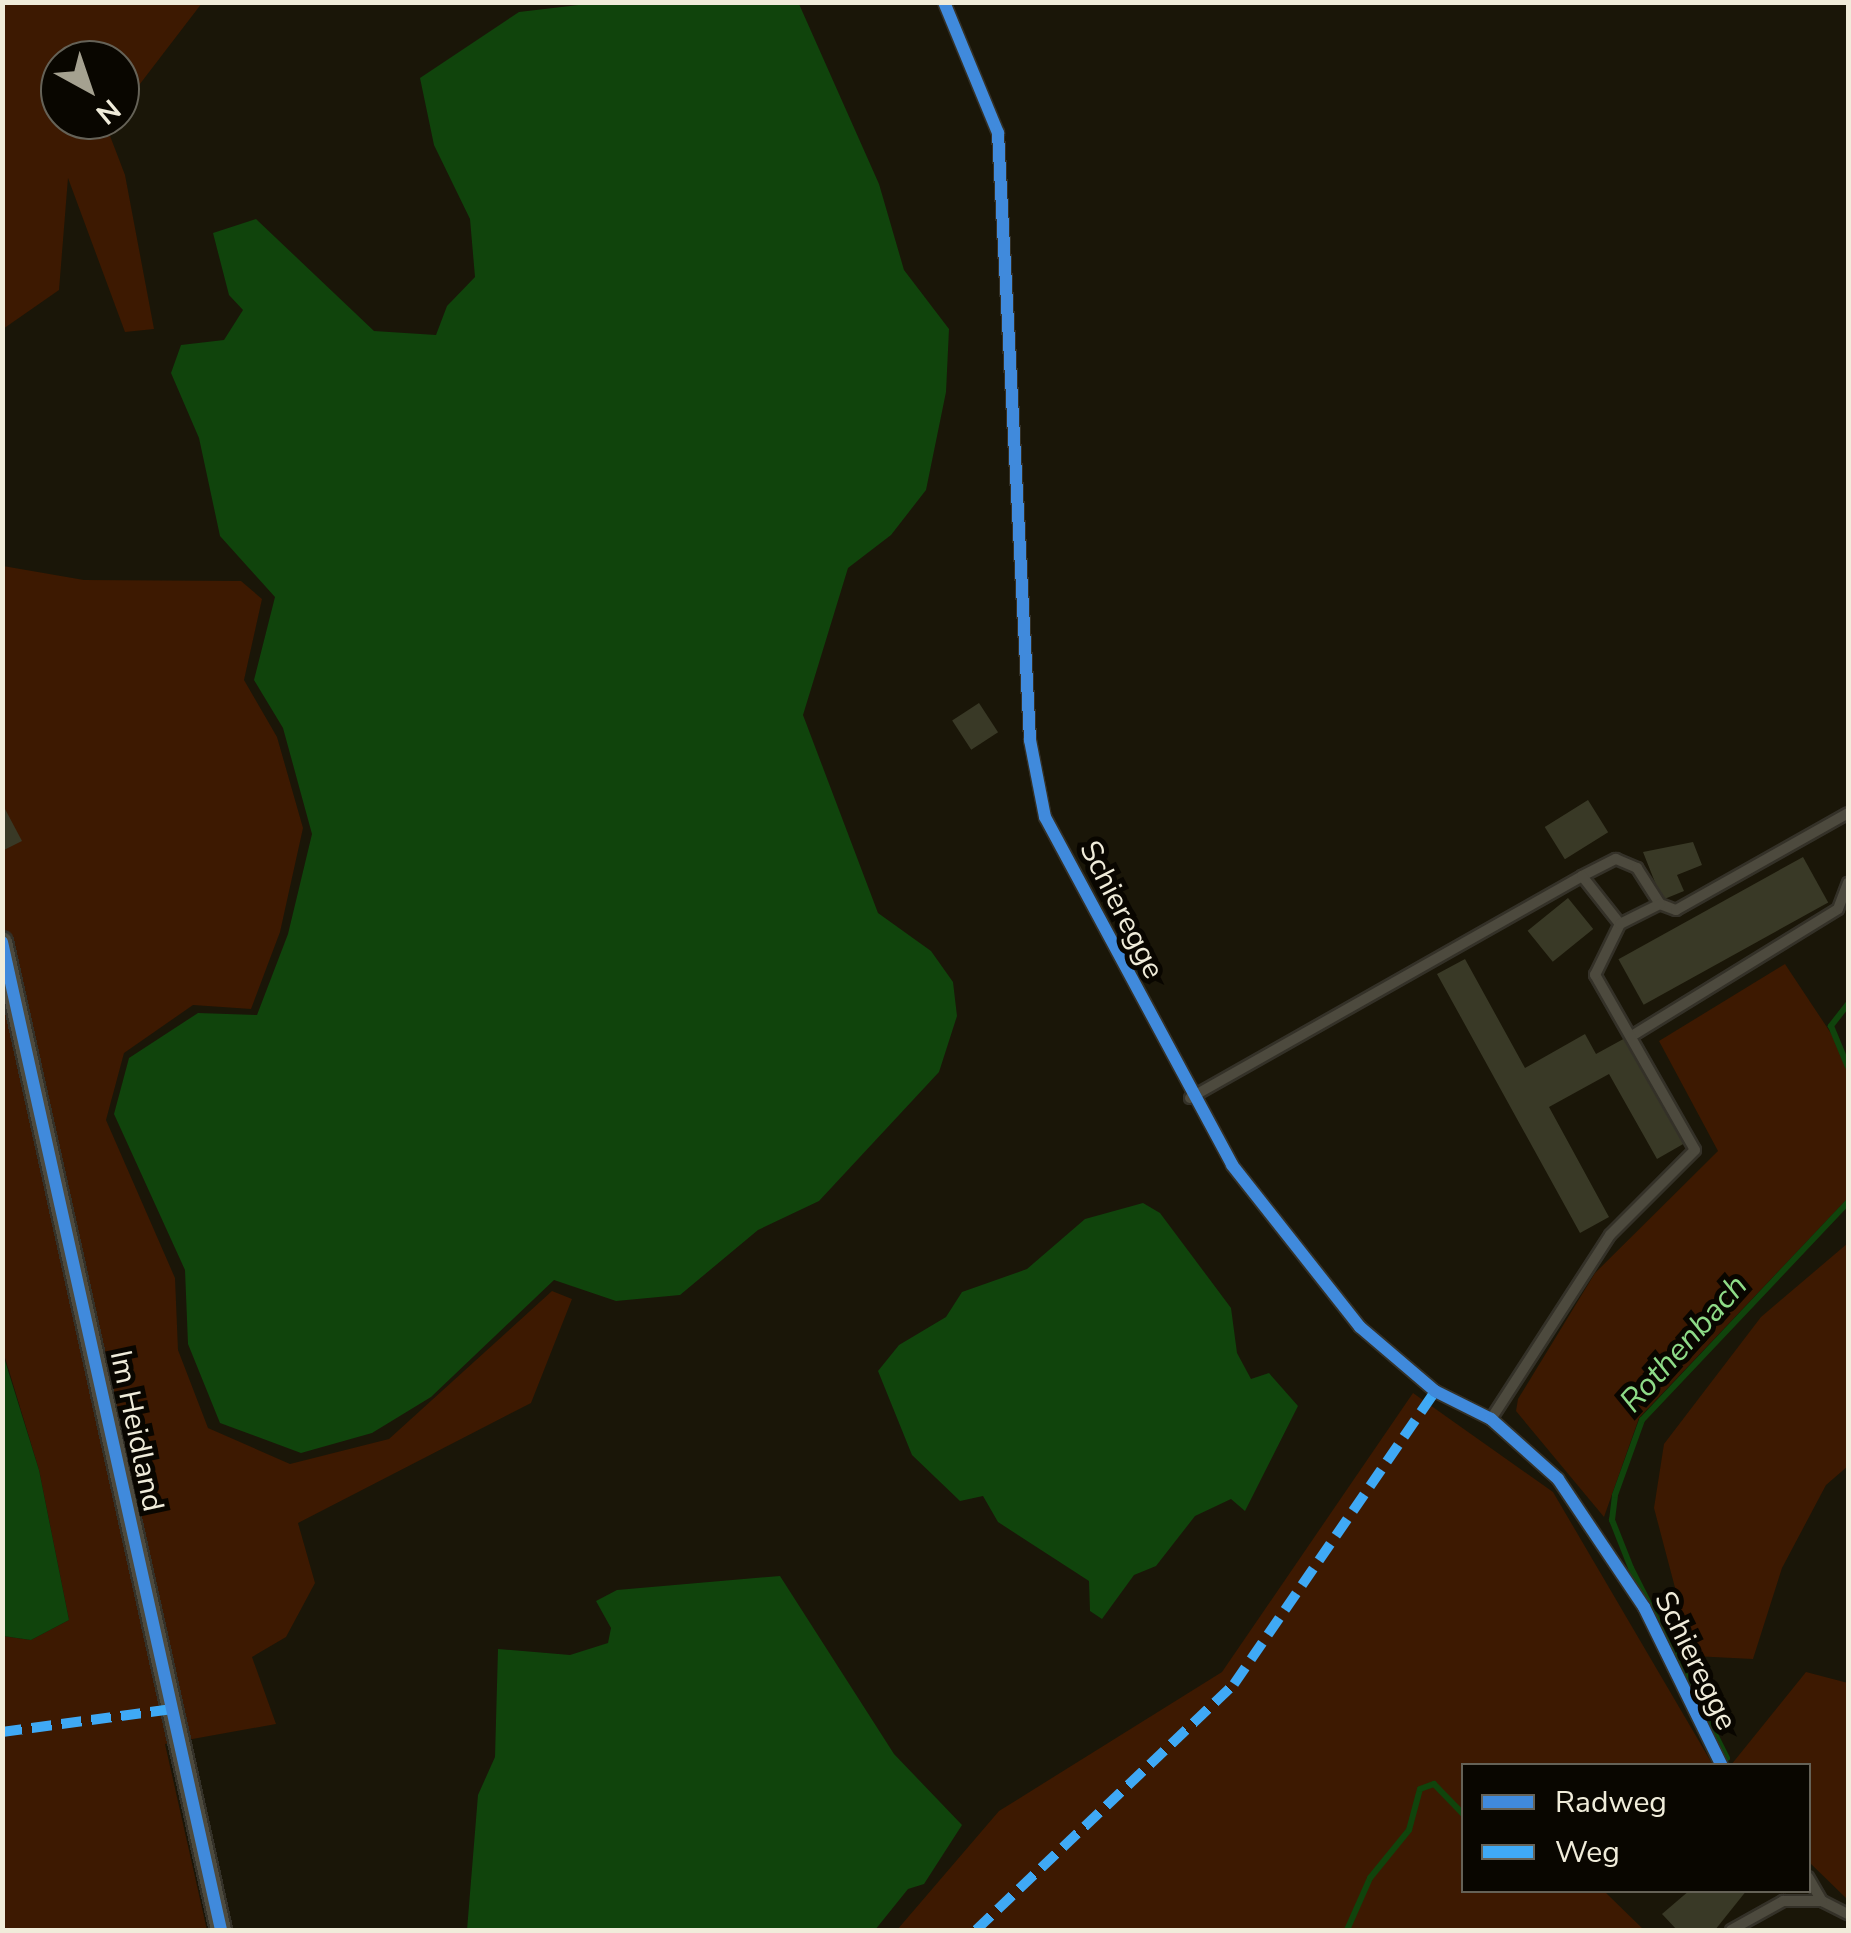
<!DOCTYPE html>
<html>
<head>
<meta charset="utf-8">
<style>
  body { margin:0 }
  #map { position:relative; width:1851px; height:1933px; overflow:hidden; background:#1a1608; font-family:"Nunito Sans",sans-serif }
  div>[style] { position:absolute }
  .green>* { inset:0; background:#3d1901 }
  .water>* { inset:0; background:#10440c }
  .stream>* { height:6px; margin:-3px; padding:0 3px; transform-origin:3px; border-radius:3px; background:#10440c }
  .building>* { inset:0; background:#393926; transform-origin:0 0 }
  .roads { filter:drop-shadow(2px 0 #343128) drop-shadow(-2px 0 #343128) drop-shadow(0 2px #343128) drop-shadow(0 -2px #343128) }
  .lane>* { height:10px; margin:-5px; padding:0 5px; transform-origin:5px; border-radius:5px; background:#4d4a3e }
  .street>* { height:20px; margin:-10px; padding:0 10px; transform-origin:10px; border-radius:10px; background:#4d4a3e }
  .quiet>* { height:10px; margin-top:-5px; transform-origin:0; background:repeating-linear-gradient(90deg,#3fa9f5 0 20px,transparent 0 30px) }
  .cycleway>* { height:12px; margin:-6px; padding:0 6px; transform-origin:6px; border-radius:6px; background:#408adc }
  span { translate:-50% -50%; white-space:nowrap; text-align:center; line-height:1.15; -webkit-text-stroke:10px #090600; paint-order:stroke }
  .street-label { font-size:30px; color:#f0ecda }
  .water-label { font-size:32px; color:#8edb87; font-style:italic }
  .frame { position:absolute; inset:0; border:5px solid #f0ecda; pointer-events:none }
  .legend { position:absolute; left:1461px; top:1763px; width:350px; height:130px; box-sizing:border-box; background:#090600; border:2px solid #656257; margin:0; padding:12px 18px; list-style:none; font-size:30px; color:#f0ecda }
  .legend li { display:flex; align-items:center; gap:20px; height:50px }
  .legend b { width:50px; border:2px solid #656257 }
  .north { position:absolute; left:40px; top:40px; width:100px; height:100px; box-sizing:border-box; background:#090600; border:2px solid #656257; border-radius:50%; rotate:140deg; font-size:28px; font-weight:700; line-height:40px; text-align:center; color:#f0ecda }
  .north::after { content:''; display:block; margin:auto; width:35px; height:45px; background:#a5a190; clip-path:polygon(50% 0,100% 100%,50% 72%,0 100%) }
</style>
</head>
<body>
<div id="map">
  <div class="green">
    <div style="clip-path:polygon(3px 2px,202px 3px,120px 110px,120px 60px,60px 60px,60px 120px,113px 120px,107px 128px,125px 175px,154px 329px,125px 332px,68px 178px,59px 290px,3px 329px)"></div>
    <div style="clip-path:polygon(3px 566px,84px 580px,241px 581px,262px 599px,244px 680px,277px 737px,303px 828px,280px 932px,251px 1009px,193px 1005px,124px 1053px,106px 1120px,175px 1278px,178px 1350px,208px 1428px,290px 1464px,389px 1439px,552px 1291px,572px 1299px,531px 1403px,298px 1523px,315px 1583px,286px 1637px,252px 1657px,276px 1724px,165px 1744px,207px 1930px,3px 1930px,2px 1636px,31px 1640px,69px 1620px,39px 1470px,3px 1351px)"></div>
    <div style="clip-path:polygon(1785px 964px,1848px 1059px,1848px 1198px,1639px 1418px,1604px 1517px,1516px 1411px,1518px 1399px,1595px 1273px,1718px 1151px,1659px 1041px)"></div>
    <div style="clip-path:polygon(1848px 1243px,1848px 1466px,1826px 1485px,1782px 1568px,1753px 1659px,1693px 1656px,1654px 1508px,1664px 1444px,1761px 1317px)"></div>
    <div style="clip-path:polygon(1413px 1393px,1553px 1492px,1713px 1765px,1464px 1766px,1464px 1890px,1604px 1891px,1644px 1930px,897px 1930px,999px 1811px,1222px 1672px)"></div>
    <div style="clip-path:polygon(1806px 1672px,1848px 1683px,1848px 1900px,1809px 1862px,1808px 1766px,1731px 1765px)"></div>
  </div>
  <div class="water">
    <div style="clip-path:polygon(604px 2px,799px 4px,879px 184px,904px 270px,949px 329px,946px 392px,926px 490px,891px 535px,848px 568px,803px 715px,878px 913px,931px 951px,953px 982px,957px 1016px,939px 1072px,819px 1201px,758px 1230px,680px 1295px,616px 1301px,554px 1280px,431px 1397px,372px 1433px,301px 1453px,220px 1423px,188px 1344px,185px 1270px,114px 1114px,129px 1058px,198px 1013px,257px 1015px,288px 934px,312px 834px,283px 728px,254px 680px,275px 597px,220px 536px,199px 438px,171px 373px,181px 345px,224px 340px,243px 310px,229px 295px,213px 233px,256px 219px,374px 331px,436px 335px,447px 306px,475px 277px,470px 219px,434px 145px,420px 78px,519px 12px)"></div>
    <div style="clip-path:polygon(1143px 1203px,1160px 1213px,1231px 1308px,1237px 1353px,1251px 1379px,1269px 1373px,1298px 1406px,1245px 1511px,1231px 1499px,1195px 1516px,1156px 1566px,1134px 1575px,1102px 1619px,1090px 1611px,1089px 1581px,998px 1522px,983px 1496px,960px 1501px,912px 1455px,878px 1371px,899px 1345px,946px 1317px,962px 1292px,1027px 1269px,1085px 1219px)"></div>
    <div style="clip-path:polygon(2px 1351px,39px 1470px,69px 1620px,31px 1640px,3px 1636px)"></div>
    <div style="clip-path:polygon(780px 1576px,894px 1754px,962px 1825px,924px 1884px,908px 1889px,875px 1930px,467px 1930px,478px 1795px,495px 1757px,498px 1649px,570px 1655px,608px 1643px,611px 1628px,596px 1601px,617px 1590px)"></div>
  </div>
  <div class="stream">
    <div style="left:1848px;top:1004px;width:28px;rotate:128deg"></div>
    <div style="left:1831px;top:1026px;width:44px;rotate:67.5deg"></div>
    <div style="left:1727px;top:1758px;width:213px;rotate:-116.8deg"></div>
    <div style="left:1631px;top:1568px;width:52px;rotate:-111.6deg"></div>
    <div style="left:1612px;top:1520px;width:25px;rotate:-83deg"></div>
    <div style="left:1615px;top:1495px;width:80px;rotate:-70.2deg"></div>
    <div style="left:1642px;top:1420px;width:300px;rotate:-46.6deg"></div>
    <div style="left:1347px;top:1930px;width:57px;rotate:-66.1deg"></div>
    <div style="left:1370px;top:1878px;width:62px;rotate:-50.9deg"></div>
    <div style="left:1409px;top:1830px;width:42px;rotate:-75deg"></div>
    <div style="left:1420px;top:1789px;width:15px;rotate:-20deg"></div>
    <div style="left:1434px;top:1784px;width:43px;rotate:45.9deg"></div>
  </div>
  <div class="building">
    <div style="left:979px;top:703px;width:35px;height:32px;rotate:57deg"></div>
    <div style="left:1588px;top:800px;width:38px;height:51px;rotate:58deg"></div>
    <div style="clip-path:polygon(5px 809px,22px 841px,2px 851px,2px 810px)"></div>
    <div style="clip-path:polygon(1693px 842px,1702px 865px,1677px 875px,1684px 891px,1662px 900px,1643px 852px)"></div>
    <div style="left:1803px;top:857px;width:52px;height:211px;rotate:61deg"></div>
    <div style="left:1568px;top:898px;width:40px;height:52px;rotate:51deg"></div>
    <div style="clip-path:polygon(1465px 959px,1525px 1068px,1585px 1034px,1596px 1054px,1627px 1037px,1685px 1143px,1657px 1159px,1609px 1074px,1549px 1107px,1609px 1217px,1580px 1233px,1437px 974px)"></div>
    <div style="clip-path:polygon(1690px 1890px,1747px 1890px,1715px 1930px,1677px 1930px,1662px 1914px)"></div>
  </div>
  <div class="roads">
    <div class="lane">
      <div style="left:944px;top:2px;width:142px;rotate:67.6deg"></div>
      <div style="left:998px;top:133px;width:608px;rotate:86.98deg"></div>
      <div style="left:1030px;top:740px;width:78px;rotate:79deg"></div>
      <div style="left:1045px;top:817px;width:395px;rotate:61.7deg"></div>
      <div style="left:1232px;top:1165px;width:206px;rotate:51.7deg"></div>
      <div style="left:1360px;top:1327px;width:99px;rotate:40.5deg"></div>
      <div style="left:1435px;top:1391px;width:63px;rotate:26.6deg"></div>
      <div style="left:1491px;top:1419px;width:90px;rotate:41.8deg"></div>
      <div style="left:1558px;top:1479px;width:154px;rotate:56.1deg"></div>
      <div style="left:1644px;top:1607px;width:177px;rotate:63.9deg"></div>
      <div style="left:1582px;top:876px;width:38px;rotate:-27deg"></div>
      <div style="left:1616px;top:859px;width:23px;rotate:23deg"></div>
      <div style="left:1637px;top:868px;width:43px;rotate:57.4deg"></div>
      <div style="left:1660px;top:904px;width:17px;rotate:21deg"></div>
      <div style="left:1676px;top:910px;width:197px;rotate:-29.4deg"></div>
      <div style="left:1635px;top:1034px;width:238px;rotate:-31.6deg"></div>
      <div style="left:1838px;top:909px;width:28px;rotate:-69deg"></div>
      <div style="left:1190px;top:1098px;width:450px;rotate:-29.5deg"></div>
      <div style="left:1582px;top:876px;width:61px;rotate:51.6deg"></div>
      <div style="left:1491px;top:1419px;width:219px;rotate:-57.1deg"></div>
      <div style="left:1610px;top:1235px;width:120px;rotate:-45deg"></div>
      <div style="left:1695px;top:1150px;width:202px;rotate:-119.7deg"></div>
      <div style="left:1595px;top:975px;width:57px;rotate:-63.9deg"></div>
      <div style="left:1620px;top:924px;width:45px;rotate:-26.6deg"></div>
      <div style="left:1808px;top:1877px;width:28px;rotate:60deg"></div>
      <div style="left:1822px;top:1901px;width:29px;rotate:27deg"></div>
      <div style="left:1731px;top:1930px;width:60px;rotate:-29.1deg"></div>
      <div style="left:1783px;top:1901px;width:39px"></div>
    </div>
    <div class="street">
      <div style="left:2px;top:942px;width:1012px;rotate:77.5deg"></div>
    </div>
  </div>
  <div class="quiet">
    <div style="left:2px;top:1732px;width:172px;rotate:-7.7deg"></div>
    <div style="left:976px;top:1930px;width:356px;rotate:-43.6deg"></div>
    <div style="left:1234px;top:1684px;width:355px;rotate:-55.5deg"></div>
  </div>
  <div class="cycleway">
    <div style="left:944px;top:2px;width:142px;rotate:67.6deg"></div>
    <div style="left:998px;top:133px;width:608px;rotate:86.98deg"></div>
    <div style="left:1030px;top:740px;width:78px;rotate:79deg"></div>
    <div style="left:1045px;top:817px;width:395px;rotate:61.7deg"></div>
    <div style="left:1232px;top:1165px;width:206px;rotate:51.7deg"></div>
    <div style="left:1360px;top:1327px;width:99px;rotate:40.5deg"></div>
    <div style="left:1435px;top:1391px;width:63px;rotate:26.6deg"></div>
    <div style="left:1491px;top:1419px;width:90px;rotate:41.8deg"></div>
    <div style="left:1558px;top:1479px;width:154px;rotate:56.1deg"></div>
    <div style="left:1644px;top:1607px;width:177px;rotate:63.9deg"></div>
    <div style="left:2px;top:942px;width:1012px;rotate:77.5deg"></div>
  </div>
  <div class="street-label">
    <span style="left:1121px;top:910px;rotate:63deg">Schieregge</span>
    <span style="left:136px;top:1431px;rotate:78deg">Im Heidland</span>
    <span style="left:1695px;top:1661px;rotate:64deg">Schieregge</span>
  </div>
  <div class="water-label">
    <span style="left:1684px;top:1344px;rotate:-48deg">Rothenbach</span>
  </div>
  <div class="frame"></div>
  <ul class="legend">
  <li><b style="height:12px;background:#408adc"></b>Radweg</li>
  <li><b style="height:12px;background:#3fa9f5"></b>Weg</li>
  </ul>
  <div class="north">N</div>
</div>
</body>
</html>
